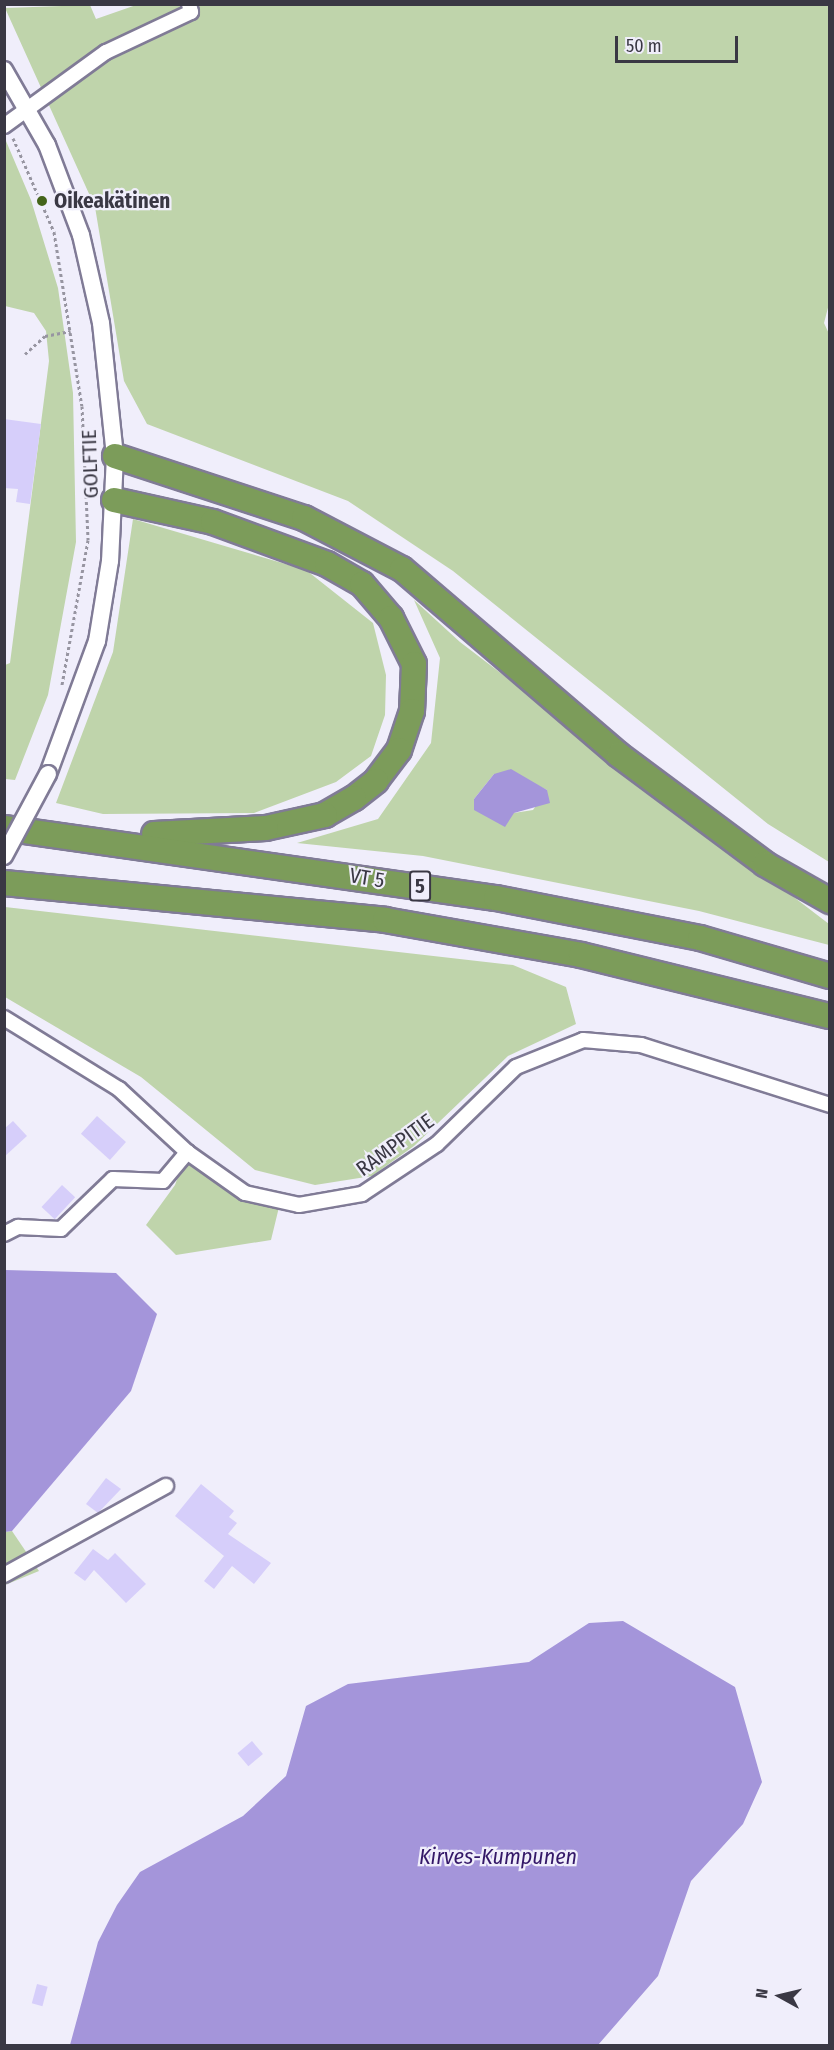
<!DOCTYPE html>
<html>
<head>
<meta charset="utf-8">
<style>
  body { margin:0 }
  #map { position:relative; width:834px; height:2050px; overflow:hidden; background:#f0eefb; font-family:"Fira Sans Condensed",sans-serif }
  div>[style] { position:absolute }
  .green>* { inset:0; background:#bfd4ab }
  .water>* { inset:0; background:#a495da }
  .building>* { inset:0; background:#d6cefa; transform-origin:0 0 }
  .path>* { height:3px; margin-top:-1.5px; transform-origin:0; background:repeating-linear-gradient(90deg,#9795a1 0 3px,transparent 0 6px) }
  .roads { filter:drop-shadow(2px 0 #807b96) drop-shadow(-2px 0 #807b96) drop-shadow(0 2px #807b96) drop-shadow(0 -2px #807b96) }
  .minor>* { height:14px; margin:-7px; padding:0 7px; transform-origin:7px; border-radius:7px; background:#fff }
  .tertiary>* { height:16px; margin:-8px; padding:0 8px; transform-origin:8px; border-radius:8px; background:#fff }
  .motorway>* { height:24px; margin:-12px; padding:0 12px; transform-origin:12px; border-radius:12px; background:#7c9c5a }
  .bridges { filter:drop-shadow(2px 0 #807b96) drop-shadow(-2px 0 #807b96) drop-shadow(0 2px #807b96) drop-shadow(0 -2px #807b96) }
  .tertiary-bridge>* { height:16px; margin:-8px; padding:0 8px; transform-origin:8px; border-radius:8px; background:#fff }
  .dots>* { width:16px; height:16px; translate:-50% -50%; box-sizing:border-box; border:3px solid #f0eefb; border-radius:50% }
  span { translate:-50% -50%; white-space:nowrap; text-align:center; line-height:1.15; -webkit-text-stroke:4.5px #f0eefb; paint-order:stroke }
  .shield-label span { padding:2px 4px; background:#f0eefb; border:2px solid; border-radius:4px; -webkit-text-stroke-width:0 }
  .shield-label { font-size:20px; color:#3a3844; font-weight:700 }
  .poi-label { font-size:21px; color:#3a3844; font-weight:700 }
  .left { translate:0 -50%; text-align:left }
  .street-label { font-size:21px; color:#3a3844 }
  .water-label { font-size:22px; color:#341868; font-style:italic }
  .frame { position:absolute; inset:0; border:6px solid #3a3844; pointer-events:none }
  .north { position:absolute; left:750px; top:1966px; width:60px; height:60px; -webkit-text-stroke:4px #f0eefb; paint-order:stroke; rotate:278deg; font-size:16px; font-weight:700; line-height:24px; text-align:center; color:#3a3844 }
  .north::after { content:''; display:block; margin:auto; width:21px; height:27px; background:#3a3844; clip-path:polygon(50% 0,100% 100%,50% 72%,0 100%) }
  .scale { position:absolute; left:615px; top:36px; width:123px; height:27px; box-sizing:border-box; border:3px solid #3a3844; border-top:0; padding-left:8px; font-size:18px; line-height:21px; white-space:nowrap; color:#3a3844; -webkit-text-stroke:4px #f0eefb; paint-order:stroke }
</style>
</head>
<body>
<div id="map">
  <div class="green">
    <div style="clip-path:polygon(139px 4px,829px 5px,830px 300px,824px 323px,830px 336px,829px 862px,768px 824px,453px 571px,348px 501px,147px 424px,124px 381px,95px 207px,5px 8px,90px 5px,96px 19px)"></div>
    <div style="clip-path:polygon(6px 141px,31px 200px,58px 288px,73px 393px,76px 542px,48px 695px,15px 780px,5px 779px,5px 665px,10px 663px,49px 361px,46px 331px,34px 313px,5px 306px)"></div>
    <div style="clip-path:polygon(133px 519px,306px 570px,373px 623px,386px 675px,385px 715px,371px 756px,336px 782px,254px 813px,103px 814px,56px 803px,113px 652px)"></div>
    <div style="clip-path:polygon(evenodd,414px 600px,460px 642px,829px 924px,829px 945px,699px 911px,423px 856px,297px 843px,378px 819px,431px 743px,440px 658px,414px 600px,494px 774px,530px 782px,547px 790px,533px 810px,514px 813px,474px 799px,494px 774px)"></div>
    <div style="clip-path:polygon(5px 907px,513px 965px,566px 987px,576px 1024px,508px 1056px,414px 1146px,372px 1176px,315px 1185px,255px 1170px,141px 1077px,5px 997px)"></div>
    <div style="clip-path:polygon(187px 1152px,245px 1193px,280px 1203px,271px 1240px,176px 1255px,146px 1225px,175px 1185px)"></div>
    <div style="clip-path:polygon(12px 1531px,39px 1571px,5px 1585px,5px 1532px)"></div>
  </div>
  <div class="water">
    <div style="clip-path:polygon(511px 769px,547px 790px,550px 803px,514px 813px,505px 827px,474px 810px,474px 799px,494px 774px)"></div>
    <div style="clip-path:polygon(5px 1270px,116px 1273px,157px 1314px,131px 1391px,12px 1531px,5px 1532px)"></div>
    <div style="clip-path:polygon(623px 1621px,735px 1687px,762px 1782px,743px 1824px,691px 1881px,658px 1976px,598px 2045px,70px 2045px,98px 1942px,117px 1905px,140px 1872px,243px 1816px,286px 1776px,306px 1706px,348px 1684px,529px 1662px,589px 1623px)"></div>
  </div>
  <div class="building">
    <div style="clip-path:polygon(4px 419px,41px 424px,30px 504px,16px 502px,18px 489px,4px 488px)"></div>
    <div style="left:97px;top:1116px;width:39px;height:24px;rotate:42deg"></div>
    <div style="clip-path:polygon(13px 1121px,27px 1136px,4px 1157px,4px 1129px)"></div>
    <div style="left:62px;top:1185px;width:18px;height:30px;rotate:43deg"></div>
    <div style="clip-path:polygon(106px 1478px,121px 1489px,98px 1513px,86px 1504px)"></div>
    <div style="clip-path:polygon(201px 1484px,234px 1511px,229px 1517px,237px 1523px,228px 1534px,271px 1563px,254px 1584px,232px 1566px,214px 1589px,204px 1581px,224px 1556px,175px 1516px)"></div>
    <div style="clip-path:polygon(93px 1549px,108px 1560px,115px 1553px,146px 1584px,126px 1603px,94px 1570px,85px 1581px,74px 1573px)"></div>
    <div style="left:252px;top:1741px;width:17px;height:19px;rotate:50deg"></div>
    <div style="left:37px;top:1984px;width:11px;height:20px;rotate:15deg"></div>
  </div>
  <div class="path">
    <div style="left:13px;top:138px;width:103px;rotate:66.4deg"></div>
    <div style="left:54px;top:232px;width:176px;rotate:80.9deg"></div>
    <div style="left:82px;top:406px;width:134px;rotate:87.4deg"></div>
    <div style="left:88px;top:540px;width:147px;rotate:100.2deg"></div>
    <div style="left:25px;top:354px;width:27px;rotate:-42deg"></div>
    <div style="left:45px;top:336px;width:26px;rotate:-11deg"></div>
  </div>
  <div class="roads">
    <div class="minor">
      <div style="left:4px;top:126px;width:126px;rotate:-36deg"></div>
      <div style="left:106px;top:52px;width:94px;rotate:-25.2deg"></div>
      <div style="left:191px;top:12px;width:8px;rotate:-104deg"></div>
      <div style="left:4px;top:1018px;width:135px;rotate:31.7deg"></div>
      <div style="left:119px;top:1089px;width:93px;rotate:42.8deg"></div>
      <div style="left:187px;top:1152px;width:71px;rotate:35.3deg"></div>
      <div style="left:245px;top:1193px;width:55px;rotate:12.5deg"></div>
      <div style="left:299px;top:1205px;width:64px;rotate:-9.9deg"></div>
      <div style="left:362px;top:1194px;width:90px;rotate:-33.7deg"></div>
      <div style="left:437px;top:1144px;width:110px;rotate:-44.3deg"></div>
      <div style="left:516px;top:1067px;width:72px;rotate:-21.9deg"></div>
      <div style="left:583px;top:1040px;width:58px;rotate:4.9deg"></div>
      <div style="left:641px;top:1045px;width:198px;rotate:17.6deg"></div>
      <div style="left:4px;top:1234px;width:16px;rotate:-27deg"></div>
      <div style="left:18px;top:1227px;width:43px;rotate:2.7deg"></div>
      <div style="left:61px;top:1229px;width:72px;rotate:-43.9deg"></div>
      <div style="left:113px;top:1179px;width:50px;rotate:2.3deg"></div>
      <div style="left:163px;top:1181px;width:38px;rotate:-50deg"></div>
      <div style="left:4px;top:1575px;width:185px;rotate:-28.8deg"></div>
    </div>
    <div class="tertiary">
      <div style="left:4px;top:70px;width:86px;rotate:60.2deg"></div>
      <div style="left:47px;top:145px;width:96px;rotate:69.3deg"></div>
      <div style="left:81px;top:235px;width:90px;rotate:77.2deg"></div>
      <div style="left:101px;top:323px;width:134px;rotate:84deg"></div>
      <div style="left:115px;top:456px;width:105px;rotate:92.7deg"></div>
      <div style="left:110px;top:561px;width:81px;rotate:99.2deg"></div>
      <div style="left:97px;top:641px;width:142px;rotate:110.2deg"></div>
    </div>
    <div class="motorway">
      <div style="left:115px;top:456px;width:199px;rotate:18.2deg"></div>
      <div style="left:304px;top:518px;width:110px;rotate:27.5deg"></div>
      <div style="left:402px;top:569px;width:286px;rotate:40.6deg"></div>
      <div style="left:619px;top:755px;width:182px;rotate:36.7deg"></div>
      <div style="left:765px;top:864px;width:75px;rotate:29.6deg"></div>
      <div style="left:114px;top:500px;width:101px;rotate:12.5deg"></div>
      <div style="left:213px;top:522px;width:121px;rotate:20.2deg"></div>
      <div style="left:327px;top:564px;width:40px;rotate:29.7deg"></div>
      <div style="left:362px;top:584px;width:45px;rotate:49.5deg"></div>
      <div style="left:391px;top:618px;width:51px;rotate:63.4deg"></div>
      <div style="left:414px;top:664px;width:47px;rotate:92.4deg"></div>
      <div style="left:412px;top:711px;width:41px;rotate:108.4deg"></div>
      <div style="left:399px;top:750px;width:39px;rotate:127deg"></div>
      <div style="left:376px;top:781px;width:28px;rotate:142deg"></div>
      <div style="left:354px;top:798px;width:34px;rotate:150deg"></div>
      <div style="left:325px;top:815px;width:60px;rotate:167.6deg"></div>
      <div style="left:266px;top:828px;width:112px;rotate:176.9deg"></div>
      <div style="left:4px;top:828px;width:497px;rotate:8.1deg"></div>
      <div style="left:496px;top:898px;width:208px;rotate:11.1deg"></div>
      <div style="left:700px;top:938px;width:135px;rotate:16.3deg"></div>
      <div style="left:4px;top:883px;width:383px;rotate:5.5deg"></div>
      <div style="left:385px;top:920px;width:199px;rotate:10.1deg"></div>
      <div style="left:581px;top:955px;width:256px;rotate:13.8deg"></div>
    </div>
  </div>
  <div class="bridges">
    <div class="tertiary-bridge">
      <div style="left:4px;top:856px;width:93px;rotate:-61.8deg"></div>
    </div>
  </div>
  <div class="dots">
    <div style="left:42px;top:201px;background:#44641a"></div>
  </div>
  <div class="shield-label">
    <span style="left:420px;top:886px">5</span>
  </div>
  <div class="poi-label">
    <span class="left" style="left:54px;top:201px">Oikeakätinen</span>
  </div>
  <div class="street-label">
    <span style="left:90px;top:464px;rotate:-92deg">GOLFTIE</span>
    <span style="left:367px;top:878px;rotate:9deg">VT 5</span>
    <span style="left:395px;top:1145px;rotate:-36deg">RAMPPITIE</span>
  </div>
  <div class="water-label">
    <span style="left:498px;top:1857px">Kirves-Kumpunen</span>
  </div>
  <div class="frame"></div>
  <div class="north">N</div>
  <div class="scale">50 m</div>
</div>
</body>
</html>
